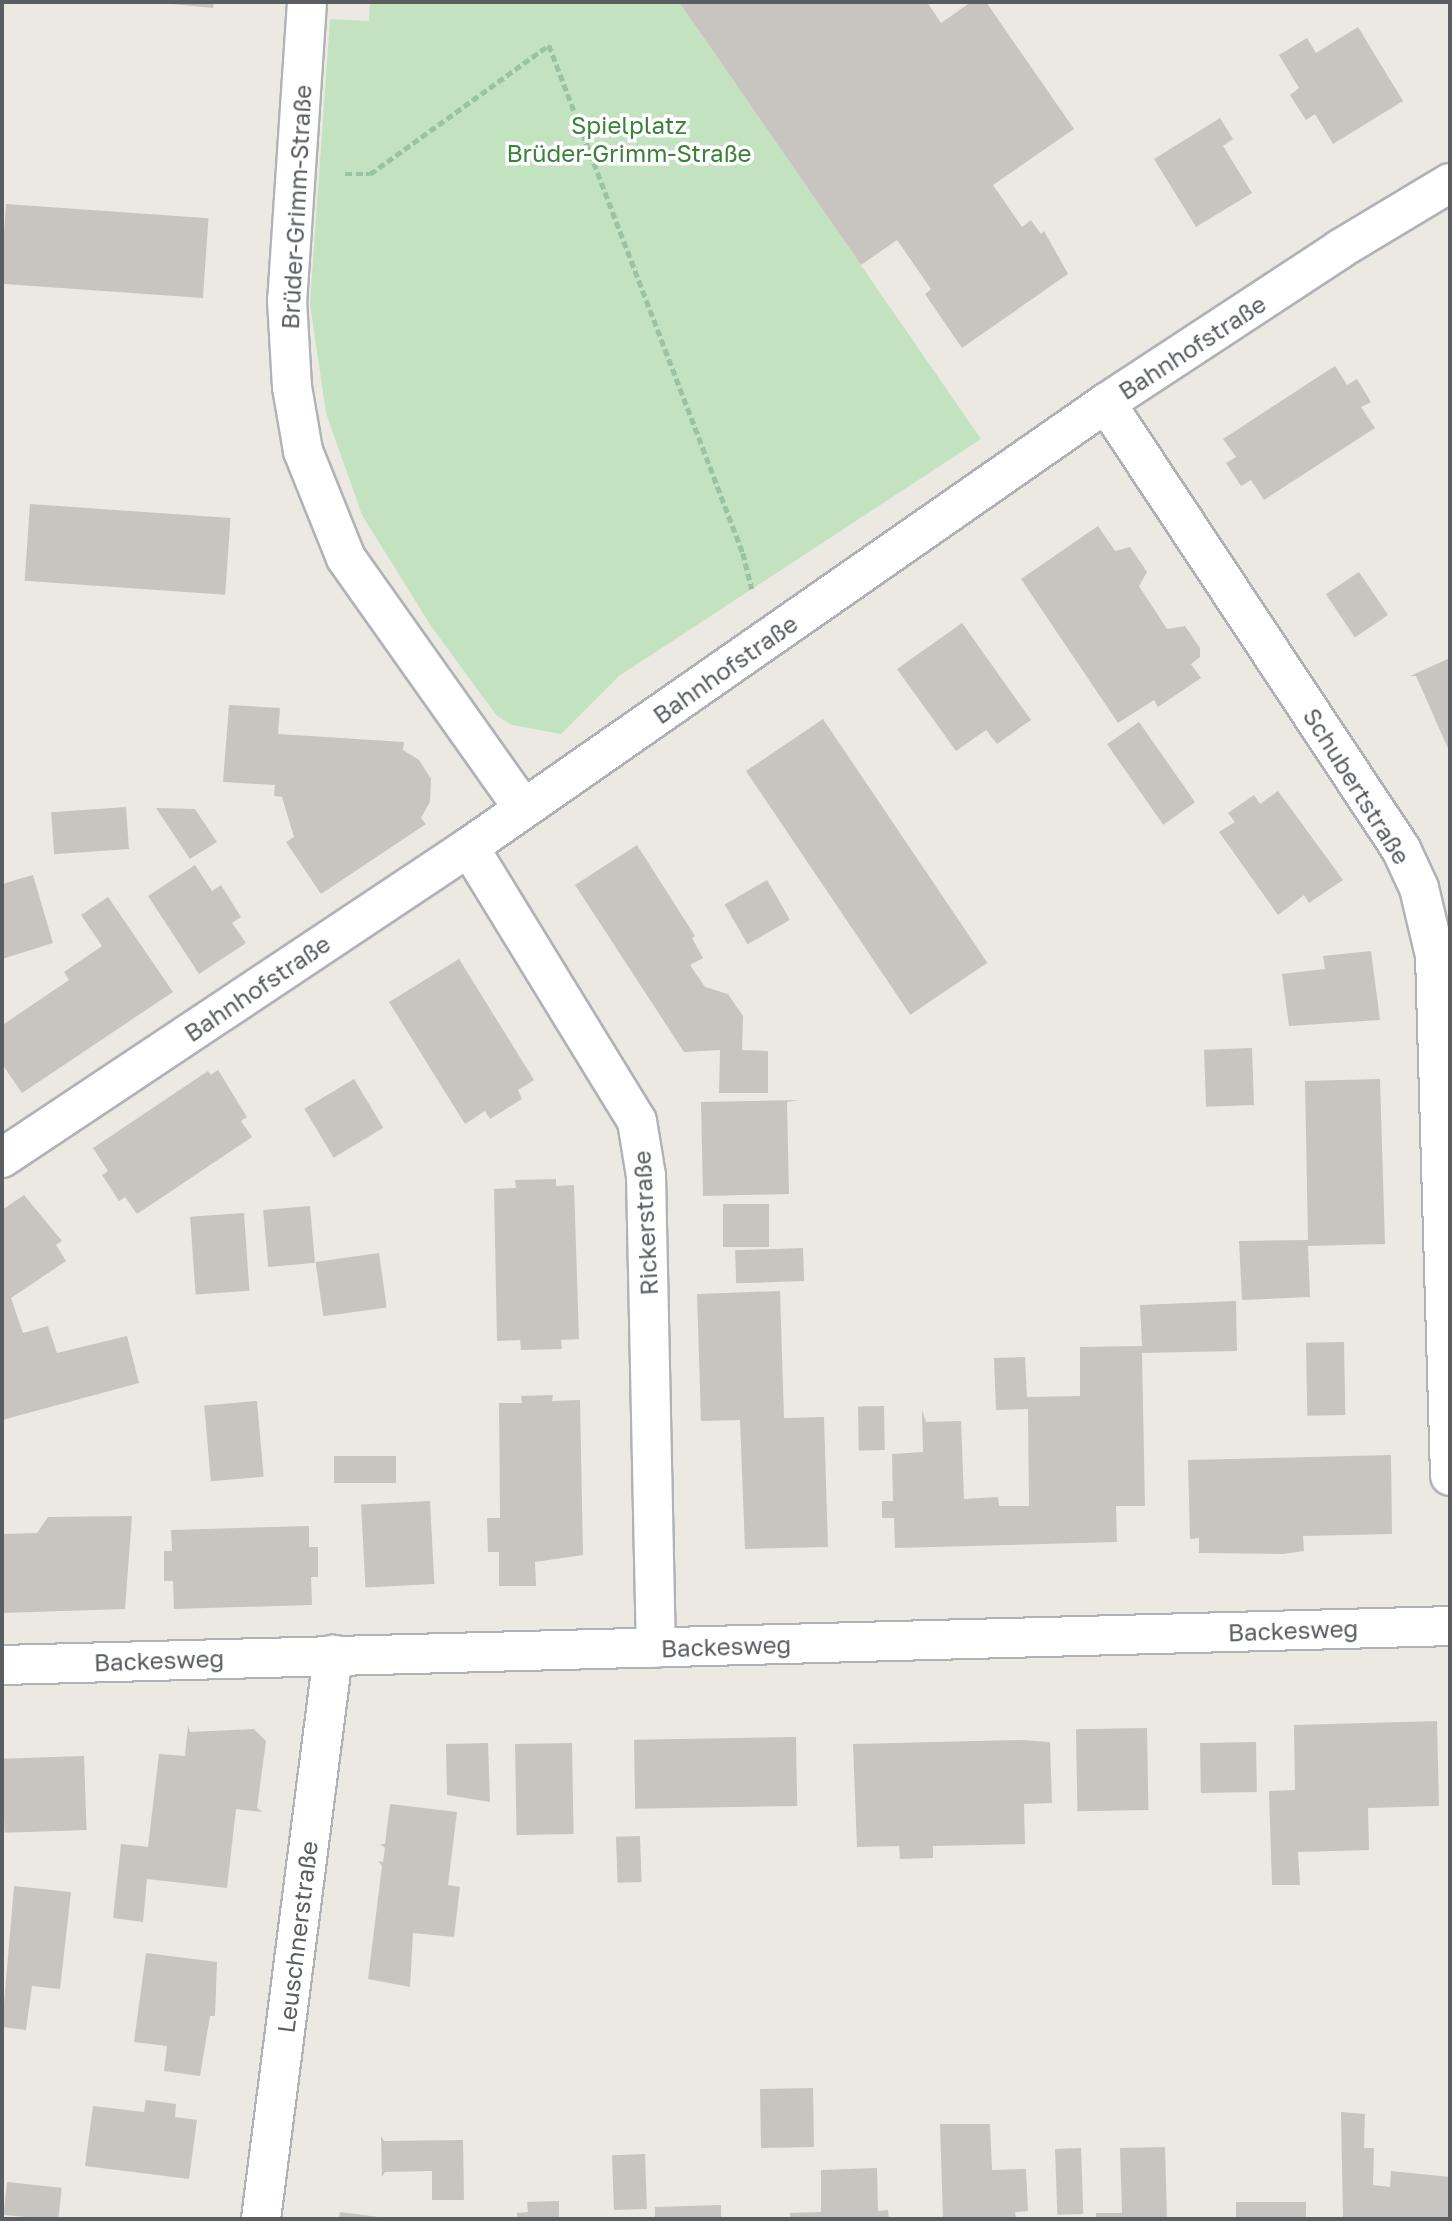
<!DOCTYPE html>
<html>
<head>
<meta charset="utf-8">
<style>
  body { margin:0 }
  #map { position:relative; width:1452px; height:2221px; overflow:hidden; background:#ece9e2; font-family:"Golos Text",sans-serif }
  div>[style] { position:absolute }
  .green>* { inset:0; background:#c2e2c0 }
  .building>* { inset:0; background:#c8c4c0; transform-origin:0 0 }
  .path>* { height:4.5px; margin-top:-2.25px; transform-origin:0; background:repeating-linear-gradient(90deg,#9ac3a3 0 7px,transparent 0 10.5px) }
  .roads { filter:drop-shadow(2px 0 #b0b3b6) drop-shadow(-2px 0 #b0b3b6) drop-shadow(0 2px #b0b3b6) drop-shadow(0 -2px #b0b3b6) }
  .street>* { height:38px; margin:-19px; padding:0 19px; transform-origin:19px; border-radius:19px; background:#fff }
  .secondary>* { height:38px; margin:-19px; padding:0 19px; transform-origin:19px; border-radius:19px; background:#fff }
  span { translate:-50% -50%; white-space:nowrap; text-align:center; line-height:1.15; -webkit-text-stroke:7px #fff; paint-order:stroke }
  .park-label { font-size:24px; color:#3b803b }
  .street-label { font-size:24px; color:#5a5e62 }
  .frame { position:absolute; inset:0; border:4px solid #5a5e62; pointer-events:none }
</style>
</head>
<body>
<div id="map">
  <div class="green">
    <div style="clip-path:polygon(370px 2px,679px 2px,981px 439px,619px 676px,561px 734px,512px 725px,497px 716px,431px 626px,362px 515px,326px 413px,310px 304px,330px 19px,369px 21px)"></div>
  </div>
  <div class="building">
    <div style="clip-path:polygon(151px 2px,214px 2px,213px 8px)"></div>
    <div style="clip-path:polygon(679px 2px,927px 2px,941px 23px,971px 2px,986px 2px,1074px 129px,993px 185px,1022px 227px,1031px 220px,1041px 234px,1044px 231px,1068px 274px,962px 348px,925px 294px,931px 289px,897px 240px,861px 265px)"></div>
    <div style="clip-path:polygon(1358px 27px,1403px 101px,1333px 144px,1315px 114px,1306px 120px,1290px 95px,1299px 88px,1279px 55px,1307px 38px,1316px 53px)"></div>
    <div style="clip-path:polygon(1220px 118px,1233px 139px,1223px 146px,1252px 193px,1196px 227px,1154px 159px)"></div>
    <div style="left:6px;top:204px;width:203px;height:80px;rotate:4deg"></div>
    <div style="clip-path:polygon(1335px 366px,1347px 385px,1357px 379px,1371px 402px,1361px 407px,1375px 428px,1264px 500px,1251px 480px,1241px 486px,1226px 463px,1236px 457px,1223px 439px)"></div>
    <div style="left:30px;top:504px;width:201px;height:77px;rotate:4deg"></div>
    <div style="clip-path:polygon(1098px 526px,1115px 551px,1130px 547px,1147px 572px,1139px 586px,1167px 629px,1185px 626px,1200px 648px,1200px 657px,1191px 664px,1201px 678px,1158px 707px,1154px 700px,1118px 723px,1021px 579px)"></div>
    <div style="left:1359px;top:572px;width:52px;height:40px;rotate:56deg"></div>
    <div style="clip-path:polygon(962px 623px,1031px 720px,997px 744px,986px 730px,956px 751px,897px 669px)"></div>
    <div style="clip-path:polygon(1450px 658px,1450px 753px,1416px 676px,1410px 676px)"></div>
    <div style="clip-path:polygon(229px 705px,280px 708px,278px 734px,404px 742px,403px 750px,419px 760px,431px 779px,430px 802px,421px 818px,426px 824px,321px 894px,286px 842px,294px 837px,282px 797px,274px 796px,275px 785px,223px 782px)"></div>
    <div style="left:823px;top:719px;width:294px;height:93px;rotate:56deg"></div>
    <div style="left:1139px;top:722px;width:98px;height:39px;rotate:55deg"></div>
    <div style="clip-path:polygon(1278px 791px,1343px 880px,1309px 903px,1304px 895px,1278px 915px,1219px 832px,1235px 822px,1228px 813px,1254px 795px,1260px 804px)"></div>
    <div style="left:126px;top:807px;width:42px;height:75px;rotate:86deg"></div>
    <div style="clip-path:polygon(156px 808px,195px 809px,217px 842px,190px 859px)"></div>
    <div style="clip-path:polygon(637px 845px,695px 936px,692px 938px,703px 958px,690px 965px,705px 987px,728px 994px,743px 1016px,742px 1050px,768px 1051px,768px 1093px,719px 1093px,720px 1050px,684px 1052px,575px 885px)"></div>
    <div style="clip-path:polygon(195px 865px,212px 891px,221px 885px,241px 917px,232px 923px,246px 943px,199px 974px,148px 896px)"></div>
    <div style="clip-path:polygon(33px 875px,53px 943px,2px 959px,2px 884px)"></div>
    <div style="left:767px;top:880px;width:46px;height:49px;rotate:60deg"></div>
    <div style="clip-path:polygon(108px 897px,173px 992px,22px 1093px,2px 1064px,2px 1021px,4px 1024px,69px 980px,64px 972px,102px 946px,81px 915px)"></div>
    <div style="clip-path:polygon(1371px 951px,1380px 1020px,1289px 1026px,1282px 974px,1325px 969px,1323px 956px)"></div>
    <div style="clip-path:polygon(459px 959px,534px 1080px,518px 1090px,522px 1099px,490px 1119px,485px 1111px,465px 1124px,389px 1002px)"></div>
    <div style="left:1252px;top:1048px;width:57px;height:48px;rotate:88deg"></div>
    <div style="clip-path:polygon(218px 1070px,247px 1117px,241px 1121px,252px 1137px,137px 1214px,125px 1197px,119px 1201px,102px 1175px,108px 1171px,93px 1148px,208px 1071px,211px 1075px)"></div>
    <div style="left:354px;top:1079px;width:57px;height:58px;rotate:59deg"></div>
    <div style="clip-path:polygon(1380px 1079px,1385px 1244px,1308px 1246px,1310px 1297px,1242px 1300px,1239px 1241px,1308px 1240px,1305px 1081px)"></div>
    <div style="clip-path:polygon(799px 1100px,787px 1102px,789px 1194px,703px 1196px,701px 1102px)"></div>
    <div style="clip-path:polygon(556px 1179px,556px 1186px,574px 1185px,579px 1339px,561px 1340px,562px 1349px,521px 1350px,520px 1340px,497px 1341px,494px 1189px,516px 1188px,515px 1180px)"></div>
    <div style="clip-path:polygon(24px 1195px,62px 1241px,56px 1245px,66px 1261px,11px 1298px,23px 1333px,48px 1326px,57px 1353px,127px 1336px,139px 1383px,2px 1420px,2px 1210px)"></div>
    <div style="left:723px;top:1204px;width:46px;height:43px"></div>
    <div style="left:310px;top:1206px;width:57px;height:47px;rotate:85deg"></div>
    <div style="left:244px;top:1213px;width:78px;height:54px;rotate:86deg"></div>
    <div style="left:803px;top:1248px;width:33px;height:68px;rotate:88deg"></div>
    <div style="left:379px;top:1253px;width:55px;height:64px;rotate:82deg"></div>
    <div style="clip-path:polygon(780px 1291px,784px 1418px,824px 1417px,828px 1547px,745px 1549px,740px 1420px,701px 1421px,697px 1294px)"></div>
    <div style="clip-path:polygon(1236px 1301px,1237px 1351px,1142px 1353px,1145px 1506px,1116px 1506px,1117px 1542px,895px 1548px,894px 1518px,882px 1518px,882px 1501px,893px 1501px,892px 1454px,923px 1452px,922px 1410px,926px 1422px,961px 1421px,964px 1499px,998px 1497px,999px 1506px,1029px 1506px,1028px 1409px,996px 1410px,994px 1358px,1025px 1357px,1027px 1397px,1080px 1396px,1080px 1347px,1142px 1346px,1140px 1305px)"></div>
    <div style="left:1344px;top:1342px;width:73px;height:38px;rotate:89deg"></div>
    <div style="clip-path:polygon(553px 1395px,552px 1401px,580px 1400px,583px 1555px,535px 1562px,536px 1586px,499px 1586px,499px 1552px,488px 1552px,487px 1518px,500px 1518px,499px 1403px,522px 1403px,521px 1396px)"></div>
    <div style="left:257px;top:1401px;width:76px;height:53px;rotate:85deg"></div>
    <div style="left:884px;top:1406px;width:44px;height:26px;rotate:89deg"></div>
    <div style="clip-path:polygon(1391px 1455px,1392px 1534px,1303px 1536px,1304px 1551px,1283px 1554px,1199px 1553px,1199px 1538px,1190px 1539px,1188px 1460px)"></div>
    <div style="left:396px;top:1456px;width:27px;height:62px;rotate:90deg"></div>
    <div style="left:430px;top:1501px;width:83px;height:69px;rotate:87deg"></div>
    <div style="clip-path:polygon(132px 1516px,125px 1609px,2px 1613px,2px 1534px,37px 1533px,48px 1517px)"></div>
    <div style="clip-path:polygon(309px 1526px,309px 1547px,318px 1547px,318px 1577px,311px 1577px,312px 1605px,174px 1609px,173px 1581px,164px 1581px,164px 1551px,172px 1551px,171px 1530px)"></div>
    <div style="clip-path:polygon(1437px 1721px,1439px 1806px,1368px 1808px,1369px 1850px,1298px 1852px,1300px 1885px,1272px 1885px,1269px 1791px,1295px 1790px,1294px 1725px)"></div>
    <div style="clip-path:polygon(188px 1725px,190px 1732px,254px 1729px,266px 1741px,257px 1808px,263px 1812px,236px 1809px,227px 1888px,147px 1879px,143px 1922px,113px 1918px,121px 1844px,148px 1847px,159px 1754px,185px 1756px)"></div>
    <div style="left:1147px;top:1728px;width:82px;height:71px;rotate:89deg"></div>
    <div style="left:796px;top:1737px;width:69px;height:162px;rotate:89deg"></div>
    <div style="clip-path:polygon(1022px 1740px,1050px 1742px,1052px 1803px,1024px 1804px,1025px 1844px,933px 1846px,933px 1858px,900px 1859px,899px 1846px,857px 1847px,853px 1744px)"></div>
    <div style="left:1256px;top:1742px;width:50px;height:56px;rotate:89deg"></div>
    <div style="clip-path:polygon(488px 1743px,490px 1802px,447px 1795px,446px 1744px)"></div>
    <div style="left:572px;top:1743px;width:91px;height:57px;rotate:89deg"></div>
    <div style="left:84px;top:1756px;width:74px;height:82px;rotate:88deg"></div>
    <div style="clip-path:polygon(390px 1804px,457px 1812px,448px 1885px,460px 1887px,454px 1937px,413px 1933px,410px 1987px,368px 1979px,382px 1866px,378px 1861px,383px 1862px,385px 1848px,380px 1844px,385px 1844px)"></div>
    <div style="left:640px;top:1836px;width:46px;height:24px;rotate:88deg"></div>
    <div style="clip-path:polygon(14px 1886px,71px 1892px,60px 1989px,32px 1986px,26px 2030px,2px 2027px)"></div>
    <div style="clip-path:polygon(146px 1953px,217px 1962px,215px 2016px,210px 2016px,200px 2076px,164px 2071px,167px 2046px,134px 2042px)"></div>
    <div style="left:813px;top:2088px;width:59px;height:53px;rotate:89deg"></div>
    <div style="clip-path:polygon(146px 2100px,176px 2104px,175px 2117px,197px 2120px,189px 2179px,85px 2166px,93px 2106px,144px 2112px)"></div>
    <div style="clip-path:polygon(1341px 2112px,1365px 2114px,1364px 2148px,1374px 2148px,1373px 2185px,1390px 2187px,1391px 2171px,1450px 2177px,1450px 2219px,1343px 2219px)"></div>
    <div style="clip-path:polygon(940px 2124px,990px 2124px,992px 2170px,1026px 2169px,1028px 2211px,1015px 2212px,1016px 2219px,943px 2219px)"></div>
    <div style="clip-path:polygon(381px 2136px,384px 2141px,463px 2140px,464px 2200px,432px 2200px,432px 2171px,385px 2172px,382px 2177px)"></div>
    <div style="clip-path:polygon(1165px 2147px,1167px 2219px,1096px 2219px,1096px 2213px,1122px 2213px,1120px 2148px)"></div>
    <div style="left:1081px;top:2148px;width:66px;height:26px;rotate:88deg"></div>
    <div style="left:645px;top:2154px;width:55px;height:33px;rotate:88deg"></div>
    <div style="clip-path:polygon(877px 2168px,878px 2211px,888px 2210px,889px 2219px,790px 2219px,790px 2213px,821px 2212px,821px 2170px)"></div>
    <div style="left:7px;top:2182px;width:55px;height:33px;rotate:6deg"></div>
    <div style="clip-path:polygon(559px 2201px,559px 2219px,517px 2219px,517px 2213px,528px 2212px,527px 2202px)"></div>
    <div style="left:1306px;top:2202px;width:17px;height:70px;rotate:90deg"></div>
    <div style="clip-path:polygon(721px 2205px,721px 2219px,655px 2219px,655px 2207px)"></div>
    <div style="clip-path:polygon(340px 2212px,386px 2218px,386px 2219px,339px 2219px)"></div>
  </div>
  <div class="path">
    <div style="left:345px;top:174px;width:25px"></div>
    <div style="left:370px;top:174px;width:221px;rotate:-35.8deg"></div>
    <div style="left:549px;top:45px;width:544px;rotate:69.1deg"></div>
    <div style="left:743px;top:553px;width:37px;rotate:76deg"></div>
  </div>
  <div class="roads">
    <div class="street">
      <div style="left:307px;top:2px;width:299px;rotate:93.8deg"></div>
      <div style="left:287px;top:300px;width:87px;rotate:86.7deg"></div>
      <div style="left:292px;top:387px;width:65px;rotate:80.2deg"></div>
      <div style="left:303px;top:451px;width:115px;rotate:68.1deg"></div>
      <div style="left:346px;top:558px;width:306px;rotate:54.7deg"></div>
      <div style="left:1106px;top:403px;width:535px;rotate:56.52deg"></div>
      <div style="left:1401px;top:849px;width:43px;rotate:65.2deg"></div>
      <div style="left:1419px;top:888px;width:69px;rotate:76.6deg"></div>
      <div style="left:1435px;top:955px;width:521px;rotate:88.35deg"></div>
      <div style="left:469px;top:847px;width:321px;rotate:58.5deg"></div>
      <div style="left:637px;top:1121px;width:56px;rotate:80.7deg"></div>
      <div style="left:646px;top:1176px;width:472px;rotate:88.8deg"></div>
      <div style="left:261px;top:2219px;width:569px;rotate:-82.72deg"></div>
    </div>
    <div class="secondary">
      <div style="left:2px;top:1158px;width:561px;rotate:-33.66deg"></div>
      <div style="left:469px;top:847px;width:776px;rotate:-34.88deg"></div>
      <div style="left:1106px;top:403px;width:280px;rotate:-33.3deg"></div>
      <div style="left:1340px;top:249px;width:128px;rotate:-31deg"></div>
      <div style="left:2px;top:1665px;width:1449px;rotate:-1.54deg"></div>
    </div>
  </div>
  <div class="park-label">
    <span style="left:629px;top:139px">Spielplatz<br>Brüder-Grimm-Straße</span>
  </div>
  <div class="street-label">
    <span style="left:296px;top:207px;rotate:-87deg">Brüder-Grimm-Straße</span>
    <span style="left:1192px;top:347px;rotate:-33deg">Bahnhofstraße</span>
    <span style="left:725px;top:669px;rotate:-35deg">Bahnhofstraße</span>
    <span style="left:1357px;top:786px;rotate:58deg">Schubertstraße</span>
    <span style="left:257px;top:988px;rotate:-34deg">Bahnhofstraße</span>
    <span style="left:645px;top:1223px;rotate:-93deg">Rickerstraße</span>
    <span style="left:1293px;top:1630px;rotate:-2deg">Backesweg</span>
    <span style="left:726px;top:1646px;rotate:-2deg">Backesweg</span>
    <span style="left:159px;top:1660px;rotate:-2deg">Backesweg</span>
    <span style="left:297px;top:1937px;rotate:-83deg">Leuschnerstraße</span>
  </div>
  <div class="frame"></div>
</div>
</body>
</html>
